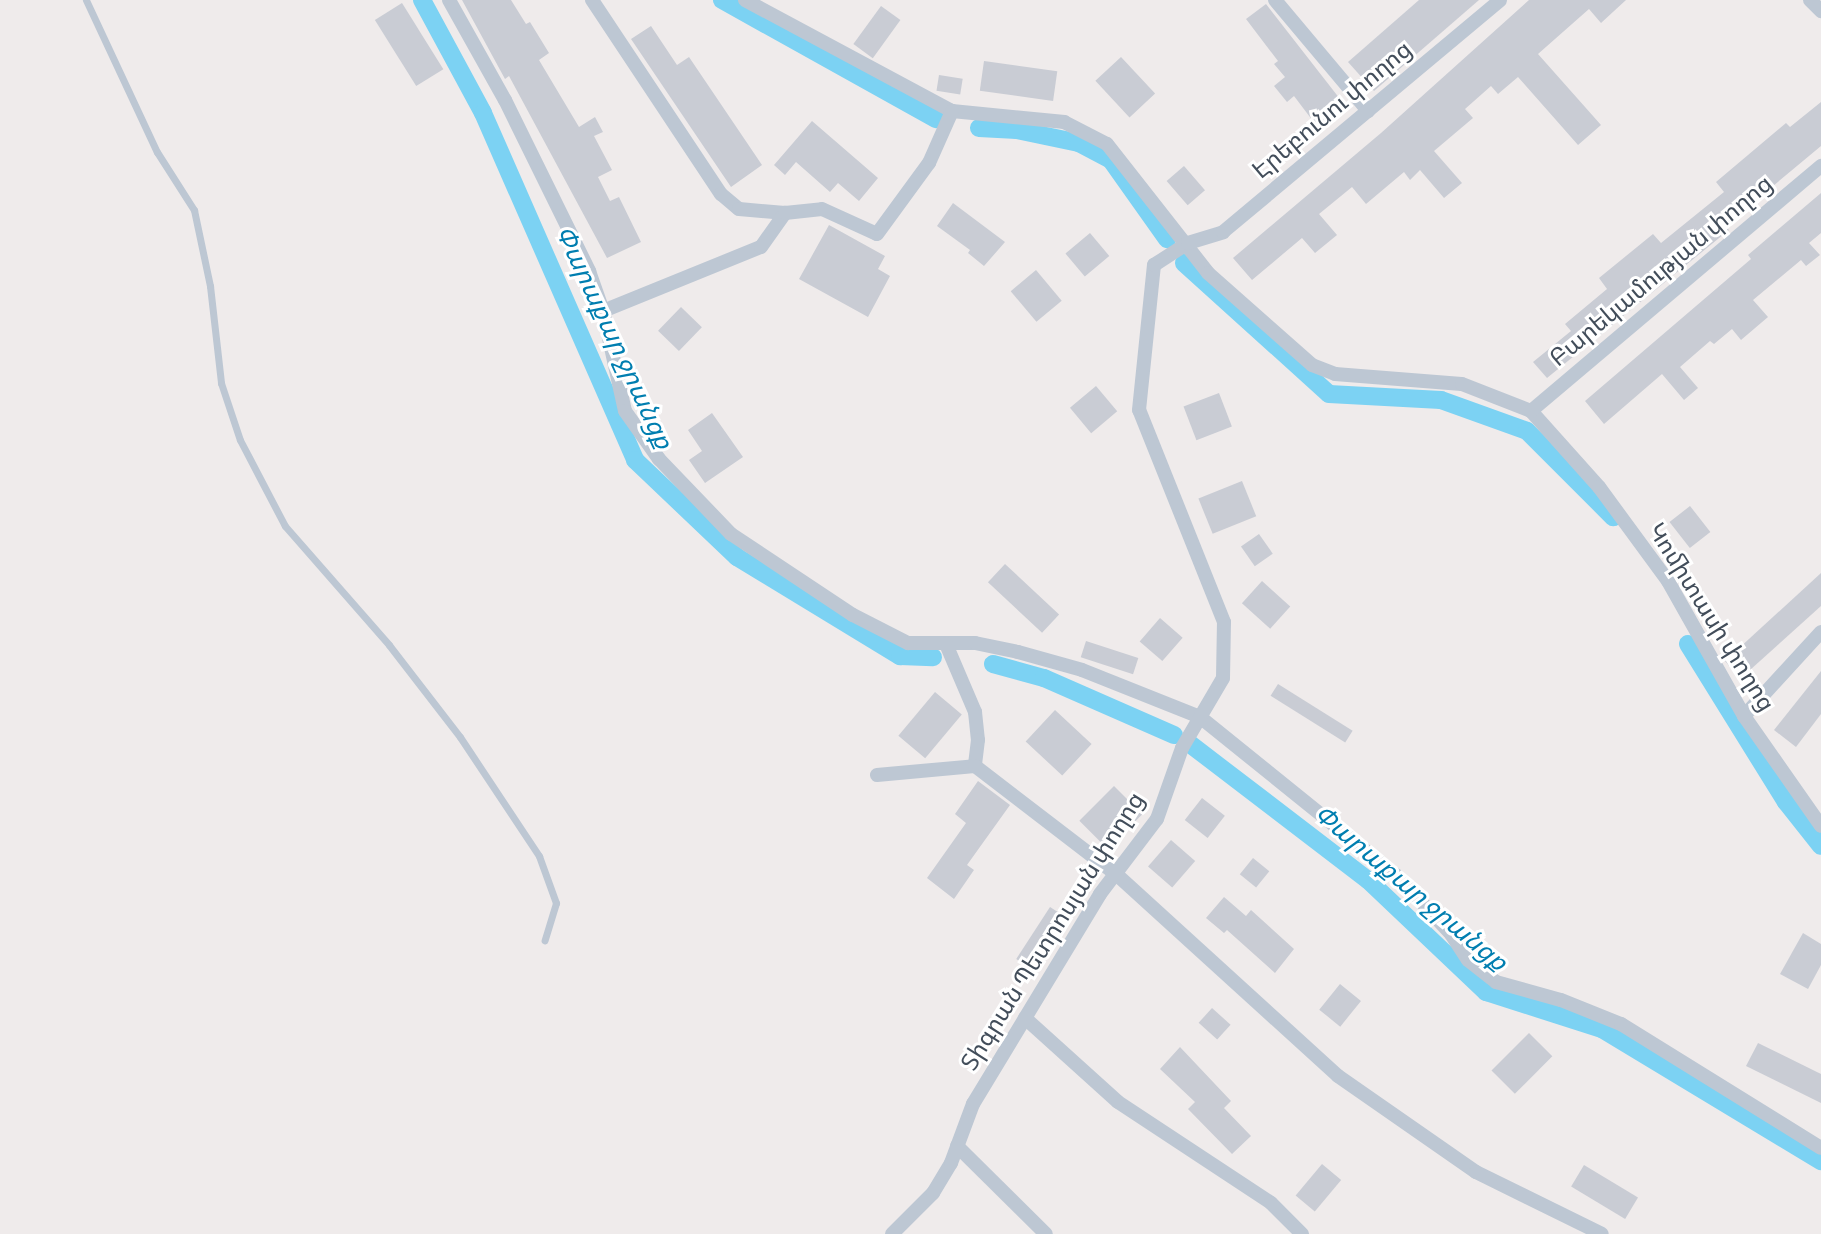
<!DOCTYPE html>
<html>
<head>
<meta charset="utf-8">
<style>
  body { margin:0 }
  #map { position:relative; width:1821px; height:1234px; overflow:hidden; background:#efebeb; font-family:"Alegreya Sans","Noto Sans Armenian",sans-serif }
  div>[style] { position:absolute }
  .canal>* { height:18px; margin:-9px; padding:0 9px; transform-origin:9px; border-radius:9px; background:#7cd2f3 }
  .building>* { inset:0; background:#c9ccd4; transform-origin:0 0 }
  .service>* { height:7px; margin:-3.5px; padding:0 3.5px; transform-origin:3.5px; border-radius:3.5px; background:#bdc7d3 }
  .minor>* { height:14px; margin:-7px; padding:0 7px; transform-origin:7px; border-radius:7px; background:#bdc7d3 }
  span { translate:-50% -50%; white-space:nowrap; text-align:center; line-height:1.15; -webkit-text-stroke:6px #fff; paint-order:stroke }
  .street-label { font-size:24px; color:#424d5a }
  .water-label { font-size:26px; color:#007eb0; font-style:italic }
</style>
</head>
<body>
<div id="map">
  <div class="canal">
    <div style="left:422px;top:0;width:128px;rotate:61.6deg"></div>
    <div style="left:483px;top:113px;width:379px;rotate:66.3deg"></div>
    <div style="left:635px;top:460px;width:141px;rotate:43.6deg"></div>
    <div style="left:737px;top:557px;width:191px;rotate:31.3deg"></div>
    <div style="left:900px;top:656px;width:33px;rotate:2deg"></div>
    <div style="left:722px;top:0;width:245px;rotate:29.1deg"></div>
    <div style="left:979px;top:128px;width:38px;rotate:3deg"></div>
    <div style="left:1017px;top:130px;width:63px;rotate:11.8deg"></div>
    <div style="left:1079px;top:143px;width:36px;rotate:28deg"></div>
    <div style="left:1111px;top:160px;width:97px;rotate:54.7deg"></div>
    <div style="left:1184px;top:263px;width:195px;rotate:42.1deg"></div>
    <div style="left:1329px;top:394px;width:112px;rotate:3.1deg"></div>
    <div style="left:1441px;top:400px;width:91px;rotate:19.8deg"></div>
    <div style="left:1527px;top:431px;width:122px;rotate:45deg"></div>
    <div style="left:1688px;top:644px;width:186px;rotate:58.2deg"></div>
    <div style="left:1786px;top:802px;width:56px;rotate:51.5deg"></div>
    <div style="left:993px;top:664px;width:53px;rotate:15.4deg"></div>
    <div style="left:1044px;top:678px;width:142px;rotate:23.7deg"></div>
    <div style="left:1190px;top:744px;width:224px;rotate:37.4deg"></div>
    <div style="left:1368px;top:880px;width:163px;rotate:43.5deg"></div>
    <div style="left:1486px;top:992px;width:122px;rotate:17.7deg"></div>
    <div style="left:1602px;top:1029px;width:256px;rotate:31.1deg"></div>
  </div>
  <div class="building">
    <div style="clip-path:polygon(462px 0,511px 0,526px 24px,530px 22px,549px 53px,539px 60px,579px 127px,595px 117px,603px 132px,594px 136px,612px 170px,598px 177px,610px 201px,619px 197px,641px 242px,607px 258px,509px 76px,505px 79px)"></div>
    <div style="clip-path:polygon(1419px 0,1479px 0,1374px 91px,1348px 62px)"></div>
    <div style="clip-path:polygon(1529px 0,1626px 0,1601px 23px,1589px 9px,1538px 54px,1601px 125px,1578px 145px,1518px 77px,1498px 94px,1491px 86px,1465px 109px,1473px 118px,1434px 151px,1462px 183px,1444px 198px,1420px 170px,1410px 180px,1404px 172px,1366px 204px,1352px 187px,1319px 214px,1337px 235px,1315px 253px,1302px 238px,1252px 280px,1233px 258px,1381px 133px)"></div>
    <div style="left:402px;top:3px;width:78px;height:32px;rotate:58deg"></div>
    <div style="clip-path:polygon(1266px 4px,1347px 108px,1319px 129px,1294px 96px,1287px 102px,1274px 86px,1285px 77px,1274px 64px,1278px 61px,1246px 19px)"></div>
    <div style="left:881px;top:6px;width:24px;height:47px;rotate:36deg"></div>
    <div style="clip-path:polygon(651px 26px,677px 65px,689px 57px,762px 165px,731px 187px,631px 39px)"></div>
    <div style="left:1121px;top:57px;width:50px;height:35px;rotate:47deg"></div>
    <div style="left:984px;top:61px;width:74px;height:30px;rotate:8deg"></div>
    <div style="left:939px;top:75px;width:24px;height:16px;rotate:9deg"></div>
    <div style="clip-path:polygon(1821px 102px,1821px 146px,1725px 226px,1729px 230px,1547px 378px,1533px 362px,1571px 331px,1565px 324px,1607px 289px,1599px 278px,1653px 234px,1661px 243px,1724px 192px,1716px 182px,1786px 123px,1790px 127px)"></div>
    <div style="clip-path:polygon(812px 121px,878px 178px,859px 201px,838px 183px,830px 192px,796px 162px,785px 175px,774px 165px)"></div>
    <div style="left:1184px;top:166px;width:32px;height:23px;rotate:49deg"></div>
    <div style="clip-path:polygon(1821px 193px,1821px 233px,1809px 243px,1820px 255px,1806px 266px,1801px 260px,1753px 300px,1768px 317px,1741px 340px,1732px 329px,1714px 344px,1710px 341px,1680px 367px,1698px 388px,1684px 400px,1662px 374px,1604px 424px,1585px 401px,1751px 259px,1748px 255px)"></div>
    <div style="clip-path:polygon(953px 203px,1005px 242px,984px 266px,968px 253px,970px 250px,937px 226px)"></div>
    <div style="clip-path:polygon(829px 225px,885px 256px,878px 269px,890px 276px,868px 317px,799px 279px)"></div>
    <div style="left:1090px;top:233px;width:30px;height:32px;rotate:50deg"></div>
    <div style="left:1036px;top:270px;width:40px;height:33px;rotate:50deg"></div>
    <div style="left:681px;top:307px;width:29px;height:33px;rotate:44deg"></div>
    <div style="left:1096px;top:386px;width:33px;height:34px;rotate:50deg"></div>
    <div style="left:1219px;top:393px;width:36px;height:38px;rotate:69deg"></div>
    <div style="clip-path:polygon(712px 413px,743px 457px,705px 483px,689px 460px,702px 451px,688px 430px)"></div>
    <div style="left:1242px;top:481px;width:38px;height:47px;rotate:68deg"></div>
    <div style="left:1690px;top:506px;width:33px;height:26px;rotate:52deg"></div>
    <div style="left:1259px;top:534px;width:24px;height:22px;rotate:55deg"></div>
    <div style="left:1005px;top:564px;width:74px;height:25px;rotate:43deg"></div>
    <div style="clip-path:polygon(1821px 573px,1821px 606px,1740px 679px,1725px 661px)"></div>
    <div style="left:1262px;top:581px;width:38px;height:30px;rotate:42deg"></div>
    <div style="left:1160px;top:618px;width:30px;height:31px;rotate:41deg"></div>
    <div style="left:1086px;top:641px;width:55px;height:17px;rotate:18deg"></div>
    <div style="clip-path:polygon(1821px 671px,1821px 714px,1796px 747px,1774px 730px)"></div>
    <div style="left:1278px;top:684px;width:88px;height:14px;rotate:32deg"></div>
    <div style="left:935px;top:692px;width:35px;height:57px;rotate:40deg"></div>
    <div style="left:1055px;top:710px;width:50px;height:43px;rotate:43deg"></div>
    <div style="clip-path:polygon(978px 781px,1010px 805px,967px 865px,974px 870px,954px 899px,927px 878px,966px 823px,955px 814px)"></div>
    <div style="left:1114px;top:786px;width:40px;height:49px;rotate:45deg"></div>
    <div style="left:1202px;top:798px;width:29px;height:28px;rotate:38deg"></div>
    <div style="left:1171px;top:840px;width:32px;height:35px;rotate:41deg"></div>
    <div style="left:1253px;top:858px;width:21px;height:21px;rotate:39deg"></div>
    <div style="clip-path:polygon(1224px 897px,1246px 916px,1251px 910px,1294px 949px,1275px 973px,1227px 930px,1224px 933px,1206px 918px)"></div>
    <div style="left:1050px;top:907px;width:24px;height:62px;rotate:33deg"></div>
    <div style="clip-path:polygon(1803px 933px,1821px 944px,1821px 965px,1808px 989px,1780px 974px)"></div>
    <div style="left:1340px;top:984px;width:27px;height:33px;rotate:39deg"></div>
    <div style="left:1212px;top:1008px;width:25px;height:20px;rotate:42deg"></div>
    <div style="left:1529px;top:1033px;width:33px;height:53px;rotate:45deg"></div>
    <div style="clip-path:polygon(1758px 1043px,1821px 1074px,1821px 1103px,1746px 1066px)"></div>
    <div style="clip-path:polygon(1180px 1047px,1231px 1101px,1224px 1108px,1251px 1136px,1232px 1154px,1188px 1109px,1195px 1102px,1160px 1069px)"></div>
    <div style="left:1322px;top:1164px;width:25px;height:41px;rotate:40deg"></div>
    <div style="left:1584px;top:1165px;width:63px;height:25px;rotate:31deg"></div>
  </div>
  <div class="service">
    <div style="left:86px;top:0;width:168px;rotate:65deg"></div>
    <div style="left:157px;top:152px;width:69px;rotate:57.5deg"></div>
    <div style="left:194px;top:210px;width:78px;rotate:78.1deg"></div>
    <div style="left:210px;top:286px;width:98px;rotate:83.5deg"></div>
    <div style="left:221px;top:383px;width:60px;rotate:71.6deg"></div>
    <div style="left:240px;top:440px;width:97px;rotate:62.4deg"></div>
    <div style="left:285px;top:526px;width:158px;rotate:48.8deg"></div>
    <div style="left:389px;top:645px;width:116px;rotate:52.3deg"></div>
    <div style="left:460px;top:737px;width:143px;rotate:56.4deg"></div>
    <div style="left:539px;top:856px;width:50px;rotate:70.1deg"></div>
    <div style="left:556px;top:903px;width:39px;rotate:107deg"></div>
  </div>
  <div class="minor">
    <div style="left:449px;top:0;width:115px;rotate:60.8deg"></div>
    <div style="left:505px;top:100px;width:191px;rotate:63.8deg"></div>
    <div style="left:589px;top:271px;width:42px;rotate:70.7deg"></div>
    <div style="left:603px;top:311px;width:102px;rotate:77.6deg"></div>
    <div style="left:625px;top:411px;width:59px;rotate:54.7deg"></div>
    <div style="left:659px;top:459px;width:104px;rotate:46.2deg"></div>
    <div style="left:731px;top:534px;width:146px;rotate:33.6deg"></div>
    <div style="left:853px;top:615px;width:62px;rotate:27deg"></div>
    <div style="left:908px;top:643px;width:67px"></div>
    <div style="left:975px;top:643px;width:44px;rotate:11.8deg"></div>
    <div style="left:1018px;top:652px;width:66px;rotate:15.7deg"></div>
    <div style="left:1082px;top:670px;width:127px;rotate:21.7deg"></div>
    <div style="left:1200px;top:717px;width:253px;rotate:38.9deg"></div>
    <div style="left:1397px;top:876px;width:79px;rotate:47deg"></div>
    <div style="left:1451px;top:934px;width:31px;rotate:57deg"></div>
    <div style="left:1468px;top:960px;width:36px;rotate:38deg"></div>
    <div style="left:1496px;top:982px;width:67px;rotate:15.5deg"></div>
    <div style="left:1561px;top:1000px;width:65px;rotate:21.8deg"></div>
    <div style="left:1621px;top:1024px;width:235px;rotate:31.8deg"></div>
    <div style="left:592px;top:0;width:233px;rotate:56.4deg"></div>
    <div style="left:721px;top:194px;width:23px;rotate:40deg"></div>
    <div style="left:739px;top:209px;width:46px;rotate:5deg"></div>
    <div style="left:745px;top:0;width:235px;rotate:28.2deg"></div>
    <div style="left:952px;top:111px;width:113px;rotate:5.6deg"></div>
    <div style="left:1064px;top:122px;width:48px;rotate:27.1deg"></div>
    <div style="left:1107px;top:144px;width:164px;rotate:51.9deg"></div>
    <div style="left:1208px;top:273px;width:139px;rotate:41.5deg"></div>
    <div style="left:1312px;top:365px;width:25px;rotate:21deg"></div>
    <div style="left:1335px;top:374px;width:127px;rotate:4.5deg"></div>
    <div style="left:1462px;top:384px;width:74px;rotate:21.4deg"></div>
    <div style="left:1531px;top:411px;width:102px;rotate:48.2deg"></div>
    <div style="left:1599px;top:487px;width:117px;rotate:53.7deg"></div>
    <div style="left:1668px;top:581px;width:155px;rotate:60.6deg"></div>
    <div style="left:1744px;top:716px;width:134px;rotate:55deg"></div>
    <div style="left:1275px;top:0;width:145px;rotate:50deg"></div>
    <div style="left:1810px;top:0;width:16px;rotate:45deg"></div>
    <div style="left:603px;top:311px;width:170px;rotate:-22.1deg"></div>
    <div style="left:761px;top:247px;width:42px;rotate:-54.8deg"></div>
    <div style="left:785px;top:213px;width:37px;rotate:-6deg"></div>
    <div style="left:822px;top:209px;width:60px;rotate:24.4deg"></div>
    <div style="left:877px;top:234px;width:88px;rotate:-53.8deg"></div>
    <div style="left:929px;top:163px;width:57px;rotate:-66.1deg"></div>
    <div style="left:1531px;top:411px;width:380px;rotate:-40.2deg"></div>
    <div style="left:946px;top:644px;width:74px;rotate:66.9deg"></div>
    <div style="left:975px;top:712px;width:28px;rotate:84deg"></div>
    <div style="left:978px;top:740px;width:26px;rotate:97deg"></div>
    <div style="left:1744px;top:716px;width:114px;rotate:-47.5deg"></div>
    <div style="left:877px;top:775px;width:98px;rotate:-5.2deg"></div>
    <div style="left:975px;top:766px;width:178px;rotate:37.5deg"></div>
    <div style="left:1116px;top:874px;width:300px;rotate:42.3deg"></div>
    <div style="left:1338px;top:1076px;width:168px;rotate:34.8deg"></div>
    <div style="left:1476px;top:1172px;width:140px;rotate:26.2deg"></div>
    <div style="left:1025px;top:1018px;width:125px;rotate:42.1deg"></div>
    <div style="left:1118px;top:1102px;width:183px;rotate:33.4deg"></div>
    <div style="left:1271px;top:1203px;width:44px;rotate:45deg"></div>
    <div style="left:957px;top:1146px;width:125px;rotate:44.7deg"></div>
    <div style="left:892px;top:1234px;width:58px;rotate:-45deg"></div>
    <div style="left:933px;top:1193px;width:35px;rotate:-59deg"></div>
    <div style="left:951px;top:1163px;width:63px;rotate:-69.6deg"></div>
    <div style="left:973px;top:1104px;width:245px;rotate:-58.8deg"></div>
    <div style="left:1100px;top:894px;width:94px;rotate:-52.8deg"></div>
    <div style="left:1157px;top:819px;width:75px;rotate:-70.6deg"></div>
    <div style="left:1182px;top:748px;width:81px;rotate:-59.6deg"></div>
    <div style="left:1223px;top:678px;width:56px;rotate:-89deg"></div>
    <div style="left:1224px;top:622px;width:228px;rotate:-111.8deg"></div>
    <div style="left:1139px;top:410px;width:146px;rotate:-84.1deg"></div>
    <div style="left:1154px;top:265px;width:40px;rotate:-32.9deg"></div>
    <div style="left:1188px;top:243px;width:37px;rotate:-17deg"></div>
    <div style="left:1223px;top:232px;width:361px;rotate:-39.9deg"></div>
  </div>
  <div class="street-label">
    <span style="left:1333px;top:111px;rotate:-40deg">Էրեբունու փողոց</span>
    <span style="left:1662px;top:272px;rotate:-40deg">Բարեկամության փողոց</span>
    <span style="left:1710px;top:618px;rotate:58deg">Կոմիտասի փողոց</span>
    <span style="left:1054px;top:932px;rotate:-58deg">Տիգրան Պետրոսյան փողոց</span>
  </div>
  <div class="water-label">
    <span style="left:613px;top:338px;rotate:65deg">Փարաքար ջրանցք</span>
    <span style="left:1410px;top:889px;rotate:40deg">Փարաքար ջրանցք</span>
  </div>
</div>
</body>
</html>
